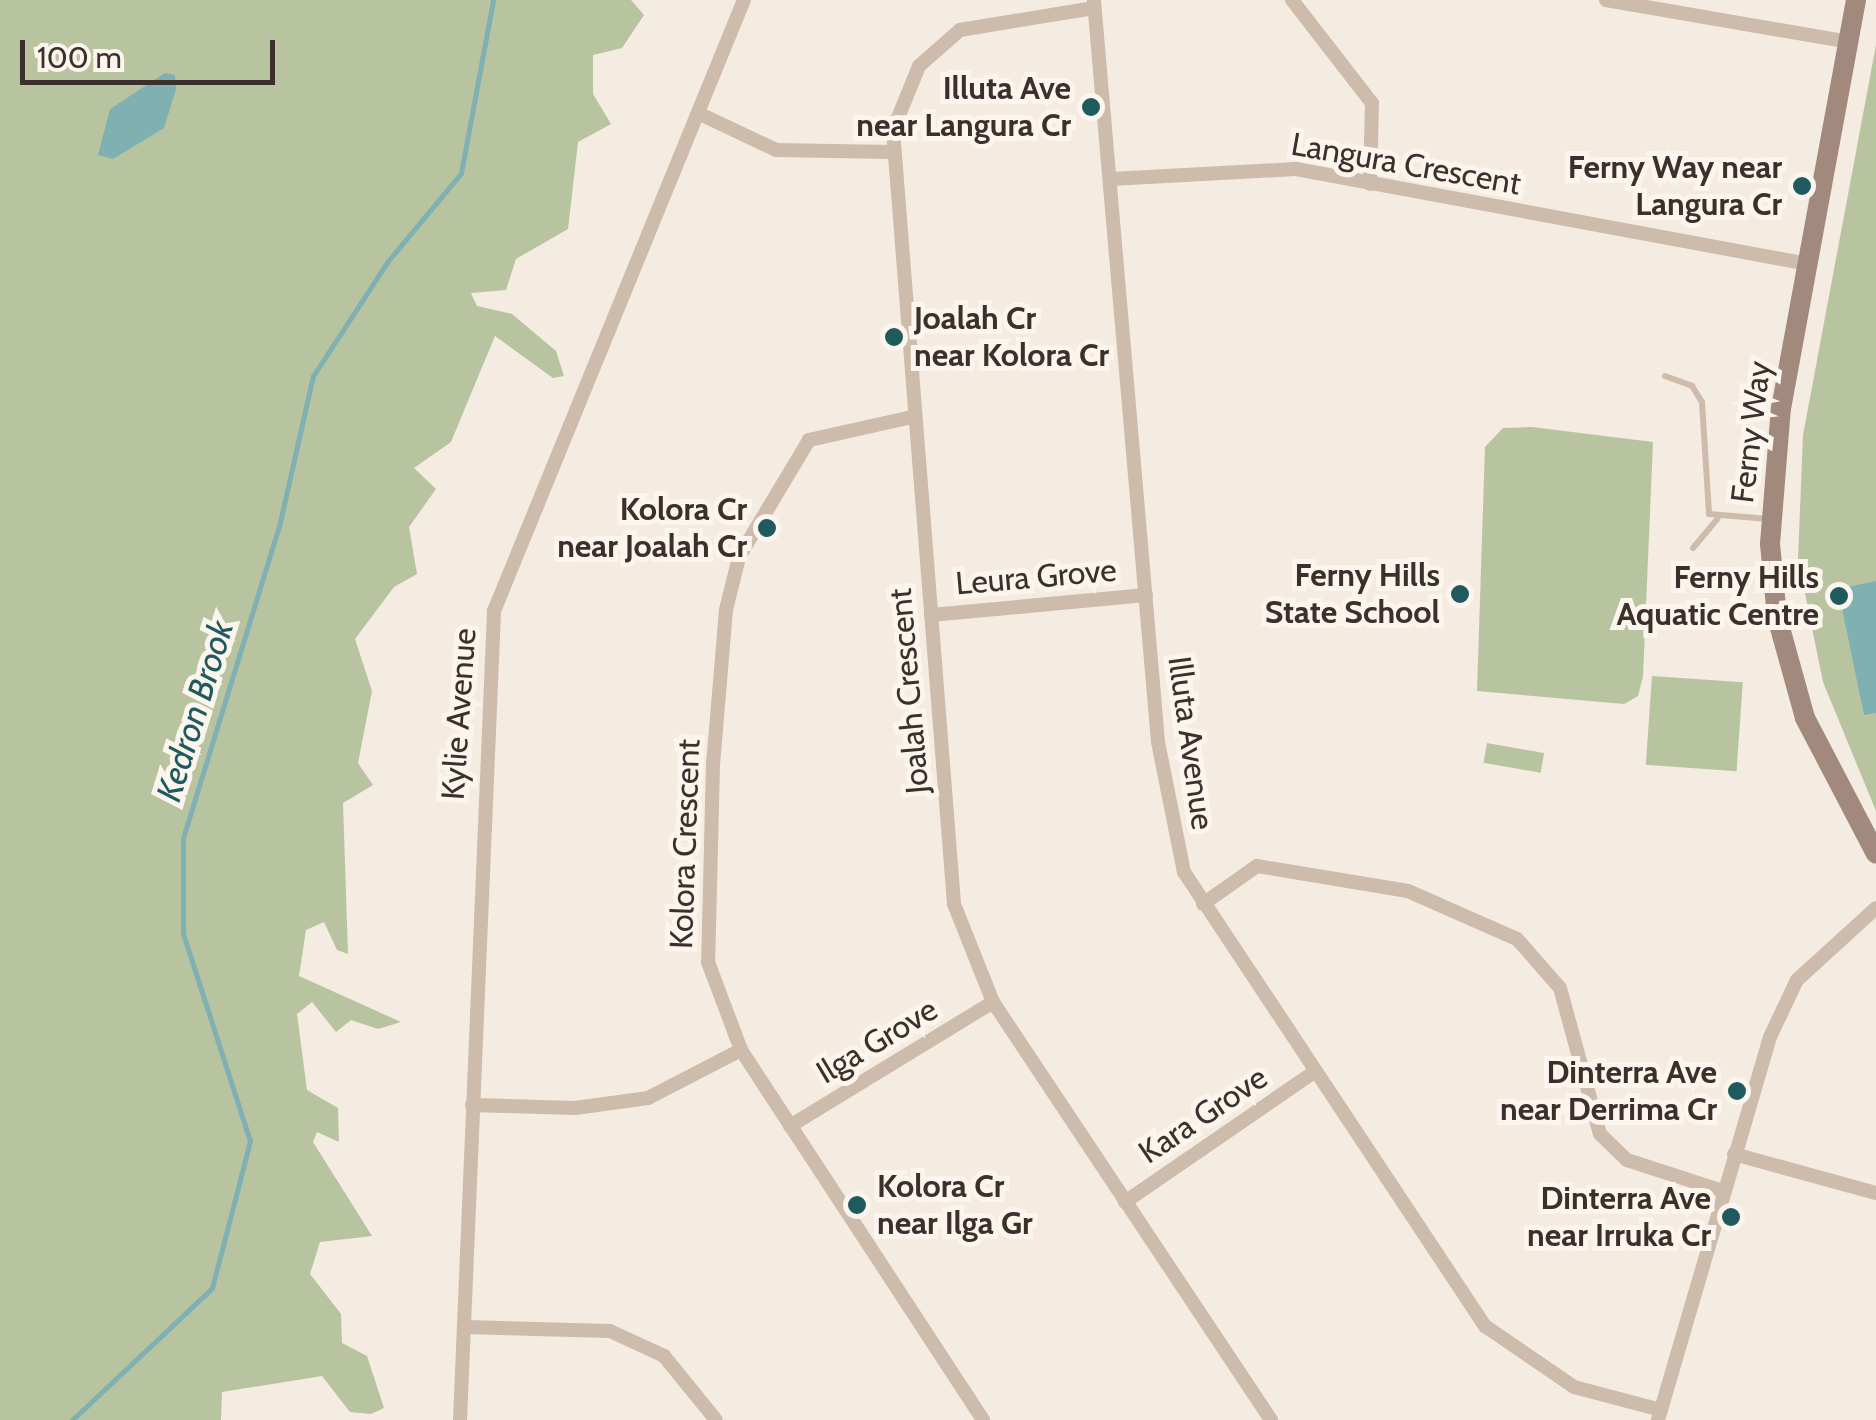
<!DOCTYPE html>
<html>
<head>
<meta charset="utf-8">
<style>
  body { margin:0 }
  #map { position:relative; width:1876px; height:1420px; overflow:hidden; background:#f4ebe1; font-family:Cabin,sans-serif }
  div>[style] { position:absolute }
  .green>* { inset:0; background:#b8c4a0; transform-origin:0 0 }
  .water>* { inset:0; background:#7fb0b2 }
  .stream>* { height:5px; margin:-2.5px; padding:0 2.5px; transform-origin:2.5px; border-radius:2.5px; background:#7fb0b2 }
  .lane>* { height:6px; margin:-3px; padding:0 3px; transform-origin:3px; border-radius:3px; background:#cdbbac }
  .street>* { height:14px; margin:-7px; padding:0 7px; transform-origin:7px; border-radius:7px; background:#cdbbac }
  .secondary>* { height:20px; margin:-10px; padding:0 10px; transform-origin:10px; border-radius:10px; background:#a18a7d }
  .dots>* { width:28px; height:28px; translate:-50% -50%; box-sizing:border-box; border:5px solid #fbf5ee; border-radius:50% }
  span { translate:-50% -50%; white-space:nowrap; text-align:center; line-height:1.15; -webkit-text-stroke:10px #fbf5ee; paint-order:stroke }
  .poi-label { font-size:32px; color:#3b302b; font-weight:700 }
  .right { translate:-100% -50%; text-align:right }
  .left { translate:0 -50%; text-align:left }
  .street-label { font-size:32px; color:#3b302b }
  .water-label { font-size:35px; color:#1f5a5e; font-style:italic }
  .scale { position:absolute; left:20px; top:40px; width:255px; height:45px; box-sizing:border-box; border:5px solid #3b302b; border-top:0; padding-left:12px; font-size:30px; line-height:35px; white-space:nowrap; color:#3b302b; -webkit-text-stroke:8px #fbf5ee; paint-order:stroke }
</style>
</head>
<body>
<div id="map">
  <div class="green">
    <div style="clip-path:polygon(0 0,631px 0,644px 15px,622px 48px,593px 55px,593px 94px,611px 124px,578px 142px,568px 229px,516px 259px,506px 290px,471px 293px,477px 306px,512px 314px,556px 351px,564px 376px,553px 378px,495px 336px,451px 442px,414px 468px,436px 489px,409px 527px,417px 574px,394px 587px,355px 639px,372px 691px,358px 763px,373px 785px,343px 803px,348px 954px,337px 950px,324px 922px,306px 930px,299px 976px,401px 1022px,378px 1029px,351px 1020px,336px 1032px,312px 1002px,297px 1014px,307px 1090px,338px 1108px,339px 1142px,317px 1132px,313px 1142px,372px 1236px,320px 1242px,310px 1274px,341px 1314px,342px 1343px,367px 1356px,384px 1408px,371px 1414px,350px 1412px,322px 1376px,222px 1392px,221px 1420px,0 1420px)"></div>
    <div style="clip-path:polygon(1876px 45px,1876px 811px,1823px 682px,1798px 559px,1803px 435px)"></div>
    <div style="clip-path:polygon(1532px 427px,1653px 442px,1643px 676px,1638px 696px,1624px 704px,1477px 691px,1485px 447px,1503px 428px)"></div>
    <div style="left:1652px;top:676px;width:91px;height:89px;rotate:4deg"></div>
    <div style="left:1487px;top:743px;width:58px;height:20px;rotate:10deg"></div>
  </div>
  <div class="water">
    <div style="clip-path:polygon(165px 73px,175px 75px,176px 89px,164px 128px,113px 159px,98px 155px,110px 109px)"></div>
    <div style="clip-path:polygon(1876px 581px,1876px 713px,1864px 715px,1838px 589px)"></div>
  </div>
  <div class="stream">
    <div style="left:72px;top:1420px;width:192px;rotate:-43.3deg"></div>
    <div style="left:212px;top:1288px;width:152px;rotate:-75.5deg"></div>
    <div style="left:250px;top:1141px;width:219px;rotate:-107.9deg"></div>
    <div style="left:183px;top:933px;width:95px;rotate:-90deg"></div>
    <div style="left:183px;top:838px;width:331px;rotate:-72.9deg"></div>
    <div style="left:280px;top:522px;width:150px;rotate:-77.3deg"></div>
    <div style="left:313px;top:376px;width:137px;rotate:-56.9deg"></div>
    <div style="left:388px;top:261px;width:114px;rotate:-50.3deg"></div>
    <div style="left:461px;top:173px;width:176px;rotate:-79.5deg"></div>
  </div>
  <div class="lane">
    <div style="left:1665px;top:376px;width:29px;rotate:20deg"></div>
    <div style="left:1692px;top:386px;width:19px;rotate:58deg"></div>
    <div style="left:1702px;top:402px;width:112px;rotate:86.4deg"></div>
    <div style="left:1709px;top:514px;width:60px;rotate:4.8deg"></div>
    <div style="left:1693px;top:548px;width:38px;rotate:-50deg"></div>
  </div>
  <div class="street">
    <div style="left:1292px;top:0;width:130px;rotate:52.2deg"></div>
    <div style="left:1372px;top:103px;width:81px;rotate:91.4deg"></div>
    <div style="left:1606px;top:0;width:248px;rotate:9.8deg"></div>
    <div style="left:1094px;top:1px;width:744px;rotate:85.06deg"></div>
    <div style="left:1158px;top:742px;width:133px;rotate:78.7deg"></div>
    <div style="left:1184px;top:872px;width:545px;rotate:56.46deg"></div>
    <div style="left:1485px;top:1326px;width:108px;rotate:34.4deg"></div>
    <div style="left:1574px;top:1387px;width:90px;rotate:14.8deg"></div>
    <div style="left:1094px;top:8px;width:136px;rotate:170.7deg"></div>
    <div style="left:960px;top:30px;width:55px;rotate:138.7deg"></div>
    <div style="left:919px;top:66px;width:69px;rotate:112.1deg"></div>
    <div style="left:893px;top:130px;width:776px;rotate:85.49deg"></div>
    <div style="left:954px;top:904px;width:105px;rotate:68.3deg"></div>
    <div style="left:993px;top:1002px;width:502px;rotate:56.37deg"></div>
    <div style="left:700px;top:114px;width:84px;rotate:25.3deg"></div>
    <div style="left:776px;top:150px;width:115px;rotate:1deg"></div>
    <div style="left:1111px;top:179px;width:185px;rotate:-3.1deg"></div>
    <div style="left:1296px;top:169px;width:521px;rotate:10.51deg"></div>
    <div style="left:912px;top:417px;width:106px;rotate:167.4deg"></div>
    <div style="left:809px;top:440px;width:136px;rotate:120.9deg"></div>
    <div style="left:739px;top:557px;width:55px;rotate:103.8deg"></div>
    <div style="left:726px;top:610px;width:155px;rotate:94.8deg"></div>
    <div style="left:713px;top:764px;width:198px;rotate:91.4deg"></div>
    <div style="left:708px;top:962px;width:94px;rotate:69.4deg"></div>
    <div style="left:741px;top:1050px;width:442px;rotate:56.8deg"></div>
    <div style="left:931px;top:615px;width:216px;rotate:-5.3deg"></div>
    <div style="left:1203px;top:904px;width:66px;rotate:-35.1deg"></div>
    <div style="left:1257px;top:866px;width:153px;rotate:9.4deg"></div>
    <div style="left:1408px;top:891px;width:119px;rotate:23.8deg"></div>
    <div style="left:1517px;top:939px;width:65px;rotate:48.7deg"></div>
    <div style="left:1560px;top:988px;width:151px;rotate:74.7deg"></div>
    <div style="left:1600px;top:1134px;width:37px;rotate:44deg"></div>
    <div style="left:1627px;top:1160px;width:101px;rotate:17.9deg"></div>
    <div style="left:472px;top:1105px;width:103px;rotate:1.7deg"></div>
    <div style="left:575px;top:1108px;width:74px;rotate:-7.8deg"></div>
    <div style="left:648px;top:1098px;width:105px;rotate:-27.3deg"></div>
    <div style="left:790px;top:1126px;width:238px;rotate:-31.4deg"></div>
    <div style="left:1734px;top:1154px;width:147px;rotate:15.4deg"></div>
    <div style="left:1125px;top:1202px;width:226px;rotate:-34.5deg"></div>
    <div style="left:465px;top:1327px;width:145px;rotate:1.6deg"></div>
    <div style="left:610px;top:1331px;width:60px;rotate:24.8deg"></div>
    <div style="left:664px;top:1356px;width:82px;rotate:50.9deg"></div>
    <div style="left:460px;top:1420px;width:810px;rotate:-87.59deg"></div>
    <div style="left:494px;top:611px;width:660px;rotate:-67.75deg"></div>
    <div style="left:1658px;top:1420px;width:399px;rotate:-73.7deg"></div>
    <div style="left:1770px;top:1037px;width:63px;rotate:-64.7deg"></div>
    <div style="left:1797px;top:980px;width:107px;rotate:-42.3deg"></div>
  </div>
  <div class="secondary">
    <div style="left:1856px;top:0;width:414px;rotate:100.4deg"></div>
    <div style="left:1781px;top:407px;width:137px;rotate:94.6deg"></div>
    <div style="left:1770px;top:544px;width:73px;rotate:84.5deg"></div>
    <div style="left:1777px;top:617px;width:105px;rotate:74.5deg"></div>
    <div style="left:1805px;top:718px;width:153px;rotate:62.4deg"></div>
  </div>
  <div class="dots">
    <div style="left:1091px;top:107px;background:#1f5a5e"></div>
    <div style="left:1802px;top:186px;background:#1f5a5e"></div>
    <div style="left:894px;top:337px;background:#1f5a5e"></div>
    <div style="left:767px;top:528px;background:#1f5a5e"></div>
    <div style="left:1460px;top:594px;background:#1f5a5e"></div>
    <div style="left:1839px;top:596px;background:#1f5a5e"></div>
    <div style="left:1737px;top:1091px;background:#1f5a5e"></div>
    <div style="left:857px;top:1205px;background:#1f5a5e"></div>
    <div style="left:1731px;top:1217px;background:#1f5a5e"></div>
  </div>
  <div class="poi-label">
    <span class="right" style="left:1071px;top:107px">Illuta Ave<br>near Langura Cr</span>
    <span class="right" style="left:1782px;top:186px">Ferny Way near<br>Langura Cr</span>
    <span class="left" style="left:914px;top:337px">Joalah Cr<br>near Kolora Cr</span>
    <span class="right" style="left:747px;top:528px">Kolora Cr<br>near Joalah Cr</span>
    <span class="right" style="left:1440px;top:594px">Ferny Hills<br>State School</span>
    <span class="right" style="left:1819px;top:596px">Ferny Hills<br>Aquatic Centre</span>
    <span class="right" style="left:1717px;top:1091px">Dinterra Ave<br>near Derrima Cr</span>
    <span class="left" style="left:877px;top:1205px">Kolora Cr<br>near Ilga Gr</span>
    <span class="right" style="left:1711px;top:1217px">Dinterra Ave<br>near Irruka Cr</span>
  </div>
  <div class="street-label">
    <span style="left:1406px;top:164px;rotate:10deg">Langura Crescent</span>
    <span style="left:1751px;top:432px;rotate:-83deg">Ferny Way</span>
    <span style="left:1036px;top:577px;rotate:-5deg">Leura Grove</span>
    <span style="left:909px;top:691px;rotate:-95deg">Joalah Crescent</span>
    <span style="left:459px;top:714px;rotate:-86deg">Kylie Avenue</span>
    <span style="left:1191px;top:743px;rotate:82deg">Illuta Avenue</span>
    <span style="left:685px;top:844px;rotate:-88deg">Kolora Crescent</span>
    <span style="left:877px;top:1041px;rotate:-31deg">Ilga Grove</span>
    <span style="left:1203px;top:1115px;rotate:-34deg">Kara Grove</span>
  </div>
  <div class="water-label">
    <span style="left:195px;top:711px;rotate:-73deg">Kedron Brook</span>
  </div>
  <div class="scale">100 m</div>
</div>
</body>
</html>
